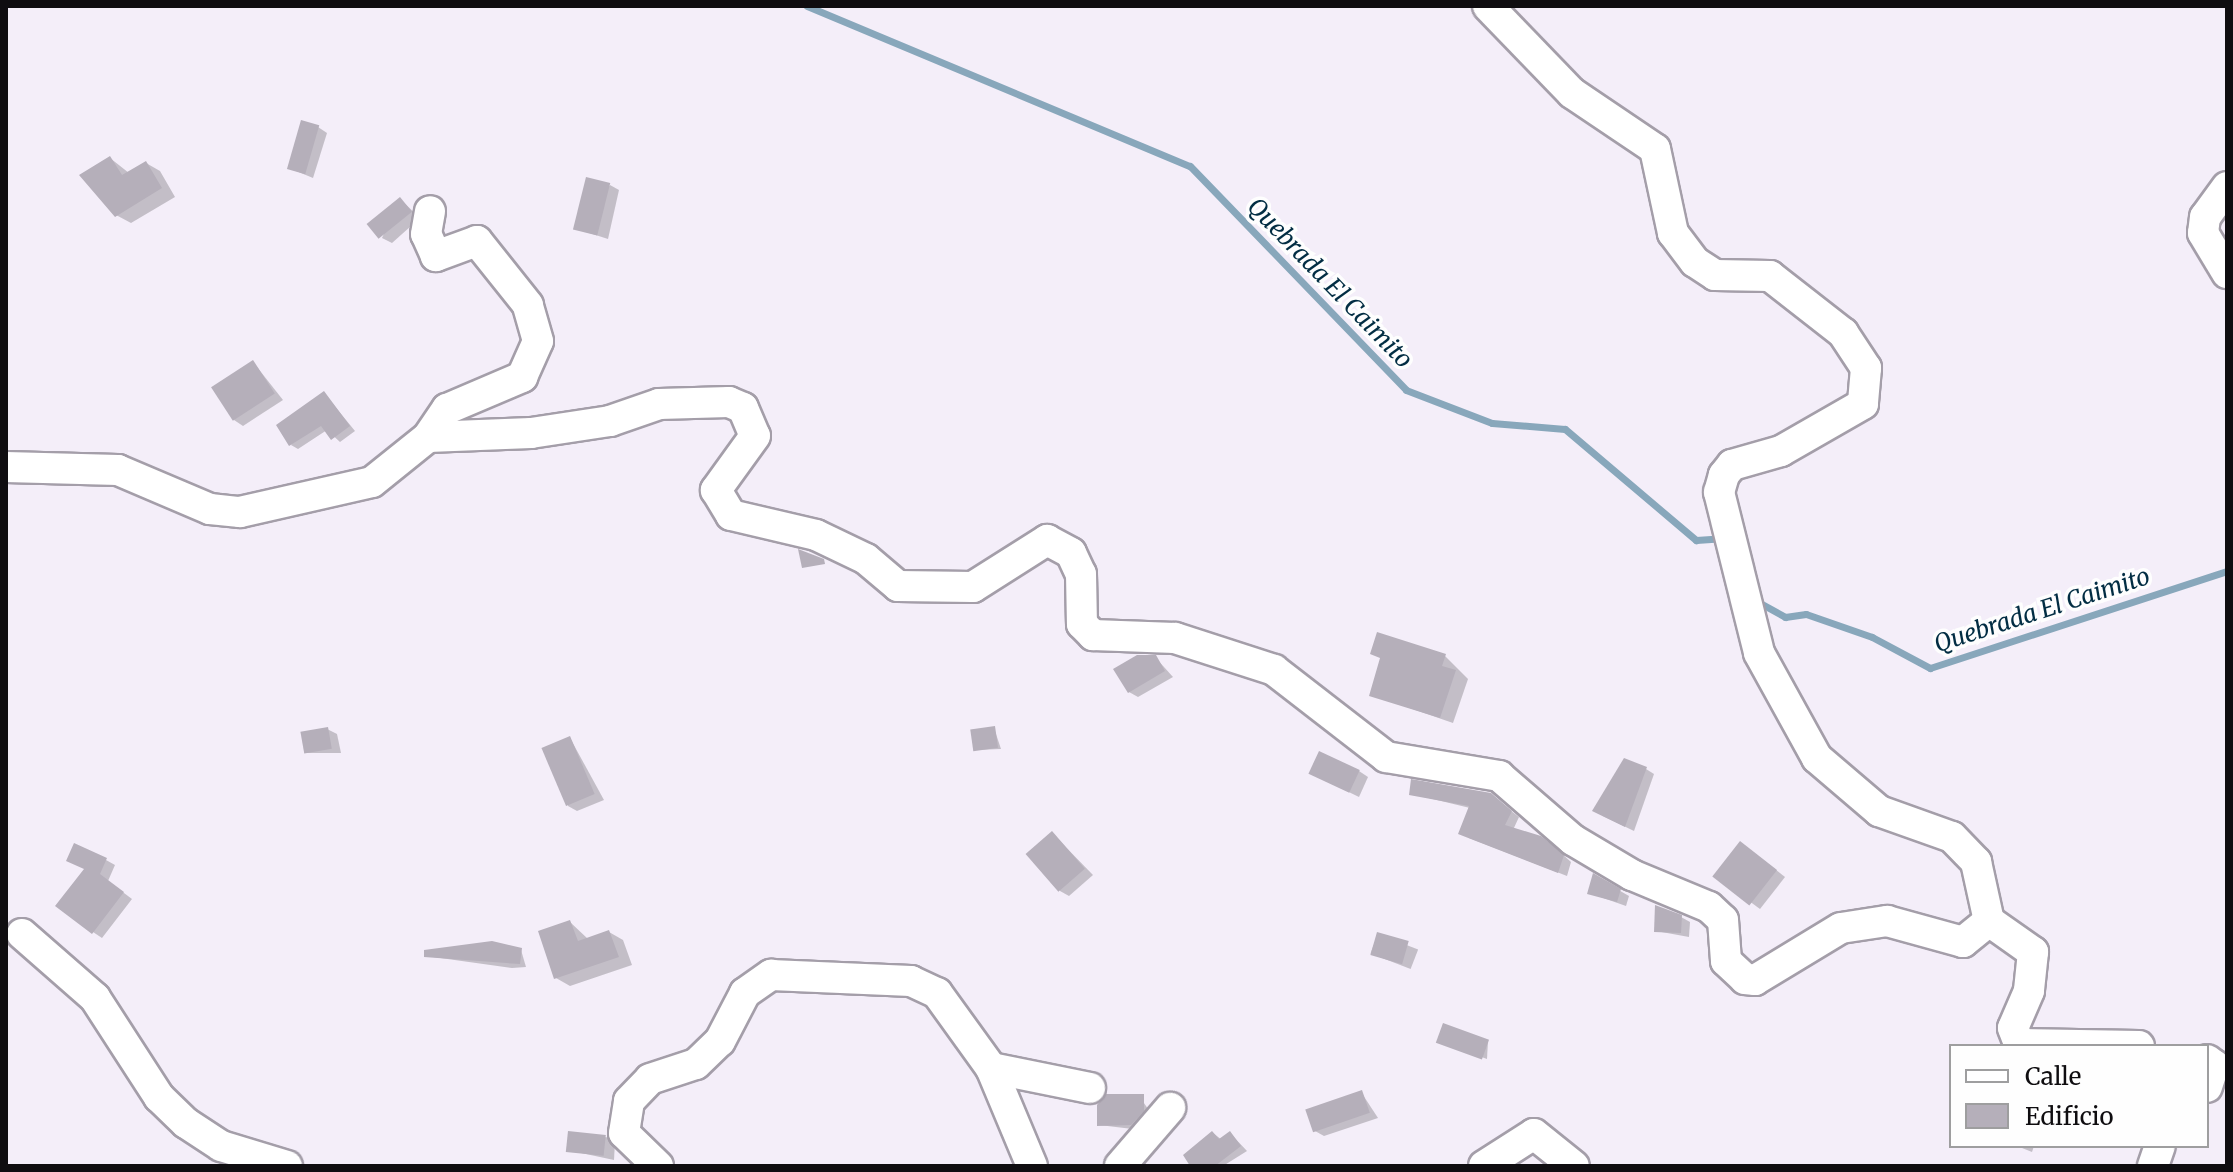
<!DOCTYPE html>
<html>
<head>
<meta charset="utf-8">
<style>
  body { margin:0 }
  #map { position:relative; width:2233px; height:1172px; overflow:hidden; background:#f4eef9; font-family:Merriweather,serif }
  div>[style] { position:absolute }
  .shadow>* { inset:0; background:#0003; transform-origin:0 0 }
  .stream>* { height:7px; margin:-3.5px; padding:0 3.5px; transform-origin:3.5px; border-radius:3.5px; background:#88a7bb }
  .building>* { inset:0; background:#b5afba; transform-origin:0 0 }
  .roads { filter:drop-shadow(2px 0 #a49ea9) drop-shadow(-2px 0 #a49ea9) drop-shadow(0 2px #a49ea9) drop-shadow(0 -2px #a49ea9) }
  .minor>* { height:30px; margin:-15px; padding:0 15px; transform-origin:15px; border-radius:15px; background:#fff }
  span { translate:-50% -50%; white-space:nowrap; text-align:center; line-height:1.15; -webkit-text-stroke:7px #fefefe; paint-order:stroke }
  .water-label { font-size:24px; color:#022d43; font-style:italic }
  .frame { position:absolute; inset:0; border:8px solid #0f0d10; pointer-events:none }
  .legend { position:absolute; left:1949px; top:1044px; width:260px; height:104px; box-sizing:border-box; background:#fefefe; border:2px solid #9e9e9f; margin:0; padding:10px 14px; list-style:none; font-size:24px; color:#0f0d10 }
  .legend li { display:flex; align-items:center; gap:16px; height:40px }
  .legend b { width:40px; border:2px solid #9e9e9f }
</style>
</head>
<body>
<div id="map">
  <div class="shadow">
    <div style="clip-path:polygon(318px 127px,327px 133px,313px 178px,289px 168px)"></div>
    <div style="clip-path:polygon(110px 158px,129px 173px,146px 163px,160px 171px,175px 197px,131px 223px,116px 215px)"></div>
    <div style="clip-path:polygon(610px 185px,619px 190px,608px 239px,577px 229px)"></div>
    <div style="clip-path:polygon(400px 199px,420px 218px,392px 243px,382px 238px)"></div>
    <div style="clip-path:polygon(253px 362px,283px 400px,243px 426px,234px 420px)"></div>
    <div style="clip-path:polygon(324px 393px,355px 431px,340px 442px,327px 430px,298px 449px,291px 445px)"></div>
    <div style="clip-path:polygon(1445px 656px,1468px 679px,1453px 723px,1372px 695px)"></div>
    <div style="clip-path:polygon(1155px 657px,1173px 677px,1138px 697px,1129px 692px)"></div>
    <div style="clip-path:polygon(994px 728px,1001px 749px,975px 750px)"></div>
    <div style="clip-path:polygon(327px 729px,337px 734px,341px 753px,306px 753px)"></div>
    <div style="clip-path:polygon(570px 738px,604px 800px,577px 811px,568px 806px)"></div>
    <div style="clip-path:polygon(1646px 769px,1654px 774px,1634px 831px,1603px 816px)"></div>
    <div style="clip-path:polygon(1359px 771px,1368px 777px,1359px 797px,1320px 778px)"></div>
    <div style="clip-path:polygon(1412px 794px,1490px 795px,1519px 817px,1513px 830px,1550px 843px,1571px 862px,1567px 876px,1469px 838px,1470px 808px)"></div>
    <div style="clip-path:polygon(1052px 833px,1093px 875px,1069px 896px,1060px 891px)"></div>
    <div style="clip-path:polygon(1749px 849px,1785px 877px,1760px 909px,1715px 876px)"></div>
    <div style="clip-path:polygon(106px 860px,115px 865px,108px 881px,132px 899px,102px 938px,93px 932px,87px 869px)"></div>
    <div style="clip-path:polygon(1594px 876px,1629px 896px,1626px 906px,1589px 893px)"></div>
    <div style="clip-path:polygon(1681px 917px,1690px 922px,1689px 937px,1656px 931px)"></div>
    <div style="clip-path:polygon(570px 922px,588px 939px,609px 932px,623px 940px,632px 965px,570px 986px,556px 978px)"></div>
    <div style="left:1378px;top:934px;width:43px;height:21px;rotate:21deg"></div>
    <div style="clip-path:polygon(521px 950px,526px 967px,512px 968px,426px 956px)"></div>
    <div style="clip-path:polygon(1488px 1041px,1487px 1059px,1442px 1043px)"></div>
    <div style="clip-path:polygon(1361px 1092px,1378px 1118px,1324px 1136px,1315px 1131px)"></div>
    <div style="clip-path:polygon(1139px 1096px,1153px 1116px,1141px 1130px,1099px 1125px)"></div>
    <div style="clip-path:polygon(1213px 1133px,1222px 1140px,1230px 1133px,1247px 1151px,1223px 1166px,1193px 1166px)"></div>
    <div style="clip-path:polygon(606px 1137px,615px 1142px,614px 1160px,567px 1150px)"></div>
    <div style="clip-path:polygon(2017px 1146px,2034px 1146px,2032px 1152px)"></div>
  </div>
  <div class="stream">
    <div style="left:807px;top:6px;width:415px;rotate:22.7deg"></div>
    <div style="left:1190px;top:166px;width:311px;rotate:46deg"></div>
    <div style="left:1406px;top:390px;width:92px;rotate:21deg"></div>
    <div style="left:1492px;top:423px;width:73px;rotate:4.7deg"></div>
    <div style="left:1565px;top:429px;width:172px;rotate:40.3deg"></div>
    <div style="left:1696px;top:540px;width:26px;rotate:-4deg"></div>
    <div style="left:1760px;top:603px;width:29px;rotate:29deg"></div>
    <div style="left:1785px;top:617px;width:21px;rotate:-8deg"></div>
    <div style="left:1806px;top:614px;width:70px;rotate:19.2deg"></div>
    <div style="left:1872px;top:637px;width:66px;rotate:28.1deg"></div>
    <div style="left:1930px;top:668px;width:312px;rotate:-18.1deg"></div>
  </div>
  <div class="building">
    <div style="left:301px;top:120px;width:19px;height:51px;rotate:16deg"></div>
    <div style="clip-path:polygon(110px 156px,122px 175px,146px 161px,162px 188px,115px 217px,79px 175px)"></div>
    <div style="left:586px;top:177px;width:25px;height:54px;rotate:14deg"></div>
    <div style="left:400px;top:197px;width:19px;height:43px;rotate:51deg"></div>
    <div style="left:253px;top:360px;width:40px;height:50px;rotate:57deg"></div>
    <div style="clip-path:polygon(324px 391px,350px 426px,331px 440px,321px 426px,289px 446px,276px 425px)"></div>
    <div style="clip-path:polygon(798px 549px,824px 559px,825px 564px,802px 568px)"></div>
    <div style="clip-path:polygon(1377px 632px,1446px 654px,1442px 666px,1456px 670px,1440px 718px,1369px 696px,1380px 658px,1370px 654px)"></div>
    <div style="clip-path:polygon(1137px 655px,1156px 655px,1165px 671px,1128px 693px,1113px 669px)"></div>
    <div style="left:995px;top:726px;width:22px;height:25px;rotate:82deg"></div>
    <div style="left:328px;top:727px;width:22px;height:28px;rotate:80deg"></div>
    <div style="left:570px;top:736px;width:63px;height:31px;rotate:67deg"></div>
    <div style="left:1319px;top:751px;width:45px;height:25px;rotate:25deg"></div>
    <div style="clip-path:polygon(1624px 758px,1647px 767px,1625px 827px,1592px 811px)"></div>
    <div style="clip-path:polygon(1411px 779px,1491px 793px,1512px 811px,1505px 825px,1541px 836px,1564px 855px,1558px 873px,1458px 834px,1469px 806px,1409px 795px)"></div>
    <div style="left:1052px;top:831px;width:50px;height:35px;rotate:49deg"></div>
    <div style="left:1740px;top:841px;width:47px;height:45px;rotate:38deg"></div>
    <div style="clip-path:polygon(74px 843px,107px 858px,100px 874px,124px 892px,92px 934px,55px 906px,84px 869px,66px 861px)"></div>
    <div style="clip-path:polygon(1593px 873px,1621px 889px,1617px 902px,1587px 894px)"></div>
    <div style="clip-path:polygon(1655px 905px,1682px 915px,1681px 933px,1654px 932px)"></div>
    <div style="clip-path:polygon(570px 920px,578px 941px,609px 930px,619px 957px,554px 979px,538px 931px)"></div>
    <div style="left:1377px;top:932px;width:33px;height:24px;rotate:16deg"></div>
    <div style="clip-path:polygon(492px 941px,522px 948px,520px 964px,424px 957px,424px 950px)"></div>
    <div style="left:1443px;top:1023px;width:49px;height:21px;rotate:20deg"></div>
    <div style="left:1362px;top:1090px;width:24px;height:60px;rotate:71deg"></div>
    <div style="clip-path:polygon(1106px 1094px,1144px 1094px,1144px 1111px,1131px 1125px,1097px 1126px,1097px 1105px)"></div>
    <div style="left:568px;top:1131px;width:38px;height:21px;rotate:6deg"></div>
    <div style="clip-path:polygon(1212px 1131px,1219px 1139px,1230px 1131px,1241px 1146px,1215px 1166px,1190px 1166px,1183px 1155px)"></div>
  </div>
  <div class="roads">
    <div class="minor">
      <div style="left:1488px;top:6px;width:121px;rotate:46deg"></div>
      <div style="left:1572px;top:93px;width:100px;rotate:34deg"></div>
      <div style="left:1655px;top:149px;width:86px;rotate:77.9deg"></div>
      <div style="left:1673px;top:233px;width:36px;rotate:53deg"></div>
      <div style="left:1695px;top:262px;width:24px;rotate:33deg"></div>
      <div style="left:1715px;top:275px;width:55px;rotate:1deg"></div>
      <div style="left:1770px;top:276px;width:93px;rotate:38deg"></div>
      <div style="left:1843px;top:333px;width:42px;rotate:56.7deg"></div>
      <div style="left:1866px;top:368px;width:36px;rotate:95deg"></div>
      <div style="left:1863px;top:404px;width:95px;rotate:150.2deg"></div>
      <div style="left:1781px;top:451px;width:51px;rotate:164.1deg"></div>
      <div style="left:1732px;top:465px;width:13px;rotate:129deg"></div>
      <div style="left:1724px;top:475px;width:18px;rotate:106deg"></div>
      <div style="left:1719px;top:492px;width:166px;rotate:76deg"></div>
      <div style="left:1759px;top:653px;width:120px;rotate:61.1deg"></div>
      <div style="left:1817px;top:758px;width:82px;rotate:40.5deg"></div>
      <div style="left:1879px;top:811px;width:77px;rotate:19.6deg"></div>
      <div style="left:1952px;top:837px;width:35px;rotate:46deg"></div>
      <div style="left:1976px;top:862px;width:60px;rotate:77.6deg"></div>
      <div style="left:1989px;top:921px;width:54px;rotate:35.2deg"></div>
      <div style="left:2033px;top:952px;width:39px;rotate:96deg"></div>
      <div style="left:2029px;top:991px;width:40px;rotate:113.4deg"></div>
      <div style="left:2013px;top:1028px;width:17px;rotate:69deg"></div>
      <div style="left:2019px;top:1044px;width:120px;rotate:1deg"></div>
      <div style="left:2227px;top:187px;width:37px;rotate:126deg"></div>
      <div style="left:2205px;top:217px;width:16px;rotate:97deg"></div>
      <div style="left:2203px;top:233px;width:47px;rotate:59deg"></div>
      <div style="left:428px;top:437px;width:34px;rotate:-56deg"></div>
      <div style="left:447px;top:409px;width:82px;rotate:-23.1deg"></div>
      <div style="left:522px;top:377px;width:39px;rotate:-66deg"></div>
      <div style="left:538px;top:341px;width:37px;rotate:-106deg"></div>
      <div style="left:528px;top:305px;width:82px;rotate:-128.6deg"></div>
      <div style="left:477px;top:241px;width:44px;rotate:159.9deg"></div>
      <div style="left:436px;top:256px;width:24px;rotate:-114deg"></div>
      <div style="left:426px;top:234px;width:23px;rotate:-80deg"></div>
      <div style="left:6px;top:467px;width:112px;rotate:1.5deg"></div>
      <div style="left:118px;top:470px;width:100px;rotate:23deg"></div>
      <div style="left:210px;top:509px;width:30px;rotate:6deg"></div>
      <div style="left:240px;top:512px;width:135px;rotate:-12.8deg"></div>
      <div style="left:372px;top:482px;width:72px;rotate:-38.8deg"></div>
      <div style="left:428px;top:437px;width:103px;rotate:-2.2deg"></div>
      <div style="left:531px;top:433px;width:80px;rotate:-8.6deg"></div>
      <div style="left:610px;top:421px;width:52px;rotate:-19.1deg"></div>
      <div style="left:659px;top:404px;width:70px;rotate:-1.6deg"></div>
      <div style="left:729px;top:402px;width:15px;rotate:23deg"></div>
      <div style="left:743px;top:408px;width:30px;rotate:67deg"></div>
      <div style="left:755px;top:436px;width:67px;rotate:125.8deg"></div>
      <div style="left:716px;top:490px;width:29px;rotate:59deg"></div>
      <div style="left:731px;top:515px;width:87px;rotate:13.2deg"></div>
      <div style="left:816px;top:535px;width:55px;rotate:25.6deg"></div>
      <div style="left:866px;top:559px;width:42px;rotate:40.2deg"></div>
      <div style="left:898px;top:586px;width:75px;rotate:0.8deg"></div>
      <div style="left:973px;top:587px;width:88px;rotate:-32.4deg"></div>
      <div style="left:1047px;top:540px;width:27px;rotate:28deg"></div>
      <div style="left:1071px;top:553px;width:23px;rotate:65deg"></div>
      <div style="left:1081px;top:574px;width:50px;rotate:88.9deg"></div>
      <div style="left:1082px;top:624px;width:16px;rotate:45deg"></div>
      <div style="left:1093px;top:635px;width:82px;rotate:2.1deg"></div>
      <div style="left:1175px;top:638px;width:104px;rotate:17.9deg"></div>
      <div style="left:1274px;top:670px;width:142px;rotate:37.8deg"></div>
      <div style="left:1386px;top:757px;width:115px;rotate:9.5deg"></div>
      <div style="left:1499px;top:776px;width:98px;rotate:40.9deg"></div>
      <div style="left:1573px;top:840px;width:69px;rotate:30.7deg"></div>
      <div style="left:1632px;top:875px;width:83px;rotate:22.6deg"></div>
      <div style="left:1709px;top:907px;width:19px;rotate:43deg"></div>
      <div style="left:1723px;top:920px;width:41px;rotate:85.8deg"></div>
      <div style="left:1726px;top:961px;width:26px;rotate:43deg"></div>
      <div style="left:1745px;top:979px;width:10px;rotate:6deg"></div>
      <div style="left:1755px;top:980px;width:100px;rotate:-31.2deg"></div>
      <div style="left:1841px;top:928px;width:47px;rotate:-8.7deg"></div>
      <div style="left:1887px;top:921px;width:79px;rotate:15.4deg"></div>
      <div style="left:1963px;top:942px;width:33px;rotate:-39deg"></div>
      <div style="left:22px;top:934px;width:97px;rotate:41.2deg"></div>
      <div style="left:95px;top:998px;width:118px;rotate:57.1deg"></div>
      <div style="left:159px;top:1097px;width:37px;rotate:44deg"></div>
      <div style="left:186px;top:1123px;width:42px;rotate:33.3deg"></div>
      <div style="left:221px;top:1146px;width:69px;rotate:16.9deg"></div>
      <div style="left:2207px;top:1060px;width:9px;rotate:36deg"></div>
      <div style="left:2214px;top:1065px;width:23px;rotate:108deg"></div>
      <div style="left:991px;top:1068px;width:101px;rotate:11.4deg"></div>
      <div style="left:658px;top:1166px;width:47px;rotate:-135.9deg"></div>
      <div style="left:624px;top:1133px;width:32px;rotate:-81deg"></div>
      <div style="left:629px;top:1101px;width:30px;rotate:-46deg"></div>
      <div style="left:650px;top:1079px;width:48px;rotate:-18.1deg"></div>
      <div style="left:696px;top:1064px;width:33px;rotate:-44deg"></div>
      <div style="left:720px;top:1041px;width:54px;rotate:-62.5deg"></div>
      <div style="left:745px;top:993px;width:32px;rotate:-35deg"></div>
      <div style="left:771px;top:975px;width:140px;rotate:2.5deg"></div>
      <div style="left:911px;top:981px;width:29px;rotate:25deg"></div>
      <div style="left:937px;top:993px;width:92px;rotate:54.2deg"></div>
      <div style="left:991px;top:1068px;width:106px;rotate:67.3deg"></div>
      <div style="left:1120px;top:1166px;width:77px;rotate:-49.2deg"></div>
      <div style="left:1484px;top:1166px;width:59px;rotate:-32.6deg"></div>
      <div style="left:1534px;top:1134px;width:51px;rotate:38.7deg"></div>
      <div style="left:2153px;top:1166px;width:21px;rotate:-71deg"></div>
    </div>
  </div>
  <div class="water-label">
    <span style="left:1330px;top:283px;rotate:46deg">Quebrada El Caimito</span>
    <span style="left:2042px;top:610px;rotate:-18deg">Quebrada El Caimito</span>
  </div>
  <div class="frame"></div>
  <ul class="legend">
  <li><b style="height:10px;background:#fff"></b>Calle</li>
  <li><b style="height:22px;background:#b5afba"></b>Edificio</li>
  </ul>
</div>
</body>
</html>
